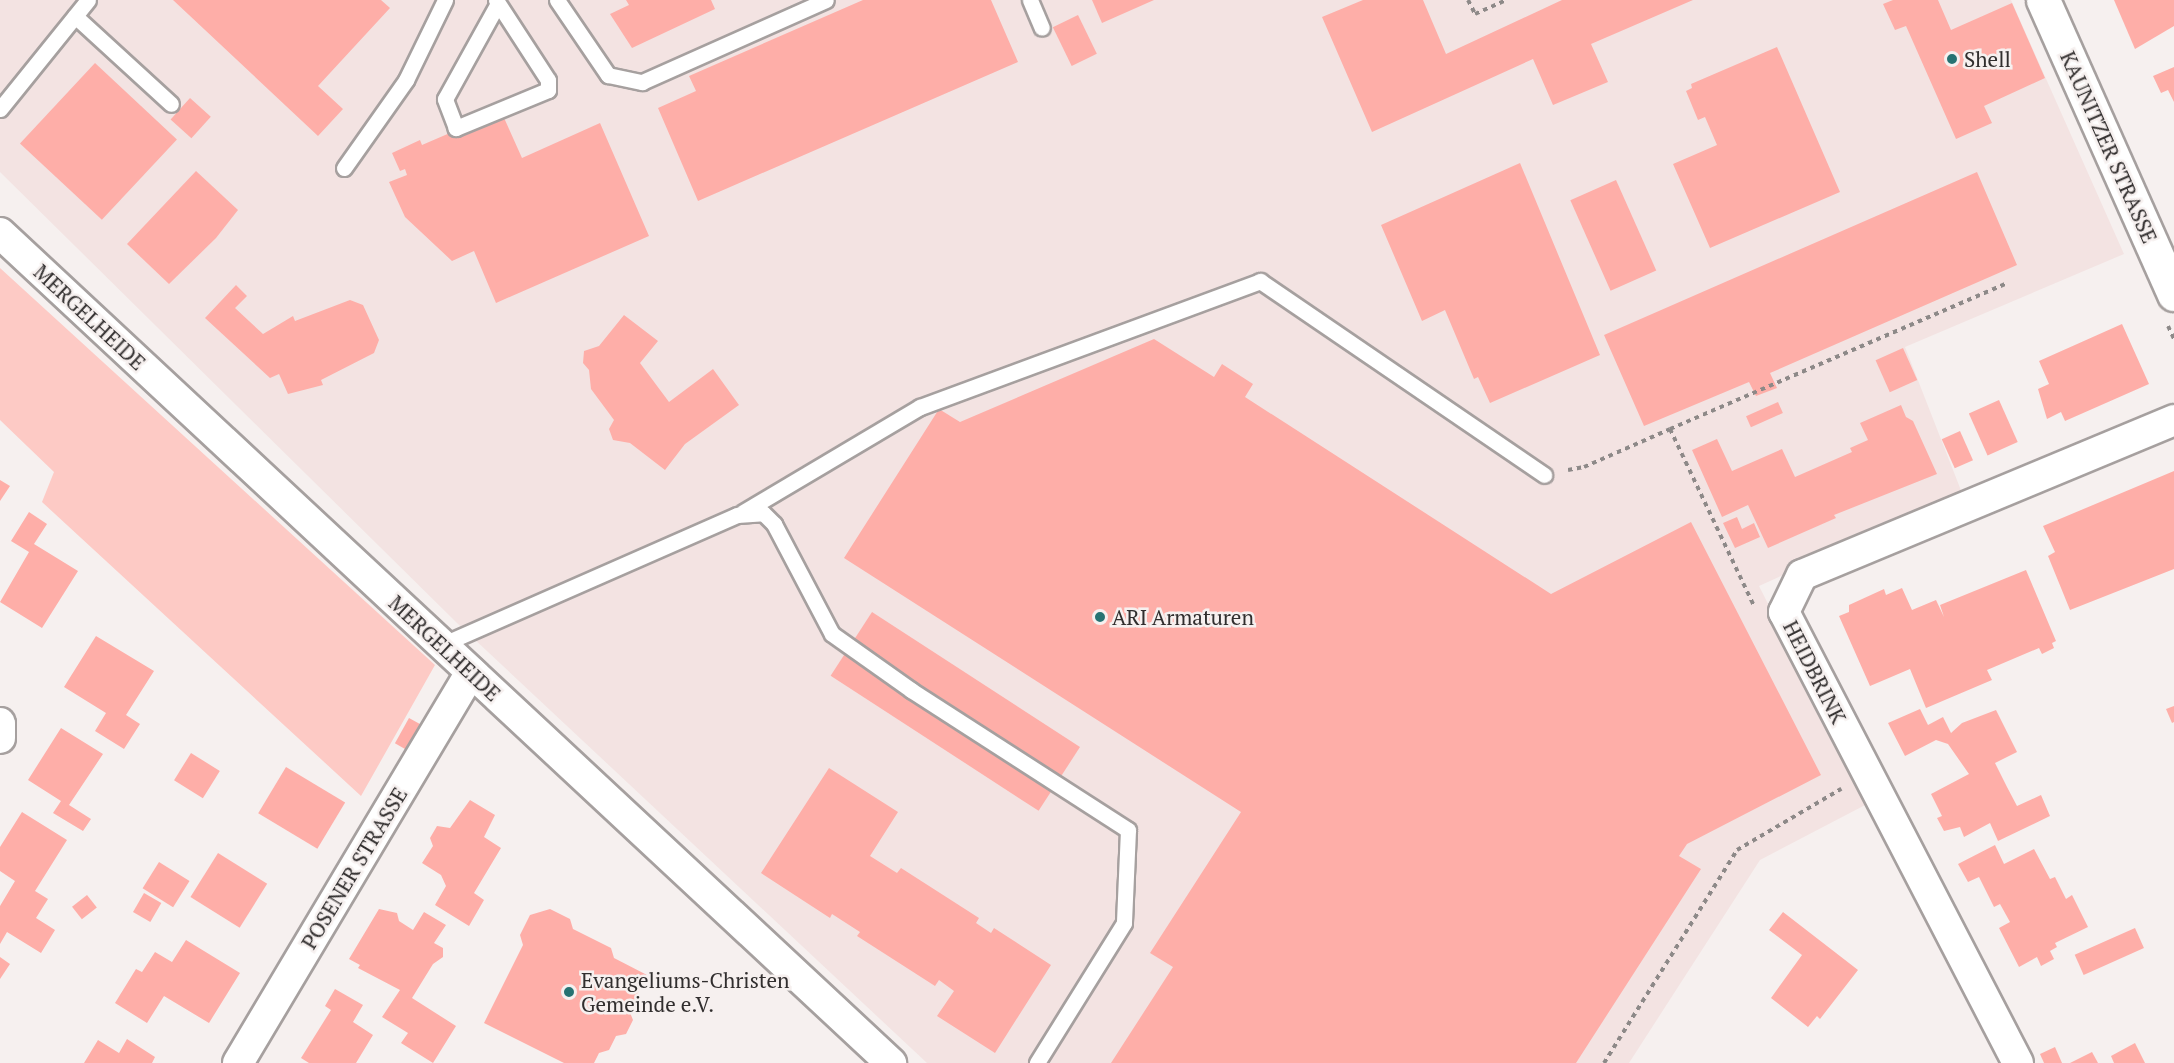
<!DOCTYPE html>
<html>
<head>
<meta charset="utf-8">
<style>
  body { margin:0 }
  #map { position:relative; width:2174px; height:1063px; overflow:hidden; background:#f6f0ef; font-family:"PT Serif",serif }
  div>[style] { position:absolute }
  .built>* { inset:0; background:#f3e3e2 }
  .green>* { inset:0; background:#fdcac5 }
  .building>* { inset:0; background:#feaea8; transform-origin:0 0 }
  .path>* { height:4px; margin-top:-2px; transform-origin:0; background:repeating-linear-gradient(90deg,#8d8988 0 4.5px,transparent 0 9px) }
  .roads { filter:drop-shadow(2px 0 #a6a09f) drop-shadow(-2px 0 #a6a09f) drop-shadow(0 2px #a6a09f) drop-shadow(0 -2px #a6a09f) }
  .service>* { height:15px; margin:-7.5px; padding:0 7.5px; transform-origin:7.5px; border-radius:7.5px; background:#fff }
  .minor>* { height:30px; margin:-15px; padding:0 15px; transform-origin:15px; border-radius:15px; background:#fff }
  .tertiary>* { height:33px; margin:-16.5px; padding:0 16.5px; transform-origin:16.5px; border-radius:16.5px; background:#fff }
  .dots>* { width:16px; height:16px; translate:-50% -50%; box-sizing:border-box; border:3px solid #f6f0ef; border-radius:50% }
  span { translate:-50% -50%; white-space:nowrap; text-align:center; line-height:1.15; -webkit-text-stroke:5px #f6f0ef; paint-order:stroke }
  .poi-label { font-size:21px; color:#312e2e }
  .left { translate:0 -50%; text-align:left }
  .street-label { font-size:21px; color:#312e2e }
</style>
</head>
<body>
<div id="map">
  <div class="built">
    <div style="clip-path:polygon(0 0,2011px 0,2124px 254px,1905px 347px,1962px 493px,1759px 586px,1869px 803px,1760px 860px,1629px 1063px,927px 1063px,457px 623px,0 172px)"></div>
  </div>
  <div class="green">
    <div style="clip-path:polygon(0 268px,435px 665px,361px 796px,42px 502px,54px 472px,0 420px)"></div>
  </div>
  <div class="building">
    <div style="clip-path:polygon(173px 0,381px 0,390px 8px,318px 86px,343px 109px,318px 136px)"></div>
    <div style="clip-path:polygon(626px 0,711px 0,715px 9px,632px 48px,610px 14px,629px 5px)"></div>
    <div style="clip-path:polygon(863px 0,991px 0,1018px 62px,698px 201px,658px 108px,696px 91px,689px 76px)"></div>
    <div style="clip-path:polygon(1092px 0,1154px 0,1102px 23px)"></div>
    <div style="clip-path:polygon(1363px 0,1423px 0,1446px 54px,1562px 0,1693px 0,1591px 44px,1608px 82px,1553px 105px,1533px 59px,1372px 132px,1322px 17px)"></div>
    <div style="clip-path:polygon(1893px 0,1938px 0,1951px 30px,2012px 3px,2045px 78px,1984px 106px,1992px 123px,1956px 139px,1906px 26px,1895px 30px,1883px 4px)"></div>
    <div style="clip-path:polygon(2114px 0,2174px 0,2174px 26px,2135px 49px)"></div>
    <div style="left:1078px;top:15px;width:43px;height:28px;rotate:64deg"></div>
    <div style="clip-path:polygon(1777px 47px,1840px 192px,1710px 248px,1673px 164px,1717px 145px,1705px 117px,1698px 120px,1686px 91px,1692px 88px,1691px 84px)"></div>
    <div style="left:95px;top:63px;width:112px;height:110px;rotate:43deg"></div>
    <div style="clip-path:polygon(2174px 67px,2174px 102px,2168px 90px,2161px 93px,2153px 76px)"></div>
    <div style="left:190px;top:98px;width:28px;height:29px;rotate:42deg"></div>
    <div style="clip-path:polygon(501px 111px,522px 158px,600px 123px,649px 236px,496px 303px,474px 251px,452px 261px,405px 217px,389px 182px,407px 175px,405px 169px,400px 171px,392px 153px,420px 140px,422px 145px)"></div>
    <div style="clip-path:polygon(1520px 163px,1600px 355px,1490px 403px,1478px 377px,1474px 379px,1445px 310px,1422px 321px,1381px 225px)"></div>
    <div style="clip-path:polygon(196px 171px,238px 210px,216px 238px,169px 284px,127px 244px)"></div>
    <div style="clip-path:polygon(1977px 172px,2017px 265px,1770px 373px,1777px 388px,1756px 396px,1749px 382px,1644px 426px,1604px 335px)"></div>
    <div style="left:1616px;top:180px;width:99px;height:50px;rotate:66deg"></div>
    <div style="clip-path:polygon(236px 285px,247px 296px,235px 308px,263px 334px,293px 316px,295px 321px,350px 300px,363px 305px,379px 340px,374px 353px,321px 380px,323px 385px,288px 394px,279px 374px,270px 378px,205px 318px)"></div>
    <div style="clip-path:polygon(624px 315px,658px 341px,640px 363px,669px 402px,713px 369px,739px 405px,685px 444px,665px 470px,630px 443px,613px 440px,609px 429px,614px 420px,591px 389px,589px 370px,583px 363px,584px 351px,599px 346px)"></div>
    <div style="clip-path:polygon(2122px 324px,2149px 384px,2065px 421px,2061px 412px,2047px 419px,2038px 389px,2049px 384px,2039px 361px)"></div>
    <div style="clip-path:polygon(1154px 339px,1214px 377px,1222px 364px,1253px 384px,1245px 397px,1551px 594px,1691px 522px,1821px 775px,1687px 844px,1679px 856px,1701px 869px,1576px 1063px,1111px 1063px,1173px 967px,1150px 953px,1241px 812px,844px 558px,939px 409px,960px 422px)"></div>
    <div style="left:1903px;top:348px;width:35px;height:30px;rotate:66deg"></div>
    <div style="left:1999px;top:400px;width:46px;height:33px;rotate:66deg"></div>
    <div style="left:1778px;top:402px;width:12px;height:35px;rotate:66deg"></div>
    <div style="clip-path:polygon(1901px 405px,1906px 417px,1913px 421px,1937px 474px,1834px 515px,1836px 518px,1768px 548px,1748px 505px,1722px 517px,1692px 450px,1717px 439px,1732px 471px,1782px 449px,1795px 477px,1852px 452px,1850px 448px,1868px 440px,1860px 423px)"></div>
    <div style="left:1960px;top:431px;width:32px;height:20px;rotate:66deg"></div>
    <div style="clip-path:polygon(2174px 471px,2174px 569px,2070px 610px,2048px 556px,2055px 552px,2043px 526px)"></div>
    <div style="clip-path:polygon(0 480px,10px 486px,0 501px)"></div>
    <div style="clip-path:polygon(29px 512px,47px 524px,34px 544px,78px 571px,42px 628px,0 602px,29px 552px,11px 541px)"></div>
    <div style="clip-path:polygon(1737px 517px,1742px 529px,1754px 523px,1760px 537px,1735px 548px,1723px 523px)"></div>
    <div style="clip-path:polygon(2026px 570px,2056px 641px,2052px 643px,2054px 648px,2042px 654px,2039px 648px,1987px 670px,1992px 680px,1926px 708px,1910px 669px,1870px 686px,1839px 616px,1849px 612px,1849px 605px,1884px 589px,1886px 595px,1902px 588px,1912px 610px,1936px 600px,1944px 617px,1940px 605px)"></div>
    <div style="left:872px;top:612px;width:248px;height:76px;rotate:33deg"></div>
    <div style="clip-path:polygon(96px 636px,154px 671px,126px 715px,140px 724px,124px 749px,95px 731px,106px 713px,64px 687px)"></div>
    <div style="clip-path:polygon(2174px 706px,2174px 722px,2172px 723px,2166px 709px)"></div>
    <div style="clip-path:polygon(1920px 709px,1928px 725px,1943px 717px,1951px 733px,1962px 723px,1996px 710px,2017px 752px,1995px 763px,2007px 787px,2017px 806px,2041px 795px,2050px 816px,1998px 841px,1990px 823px,1964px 837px,1960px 827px,1944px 831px,1937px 818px,1942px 816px,1931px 794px,1969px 774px,1948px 744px,1936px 740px,1905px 756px,1888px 723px)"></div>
    <div style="left:409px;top:718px;width:13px;height:29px;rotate:29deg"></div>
    <div style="clip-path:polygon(61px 728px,103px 754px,69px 805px,91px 819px,83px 831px,53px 813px,61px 801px,28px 780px)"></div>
    <div style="left:191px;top:753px;width:34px;height:32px;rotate:32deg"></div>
    <div style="left:286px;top:767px;width:69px;height:54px;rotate:31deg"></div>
    <div style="clip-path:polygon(829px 768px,898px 812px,870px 856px,897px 873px,901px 868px,979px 918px,976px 923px,991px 933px,994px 928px,1051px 965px,995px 1053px,937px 1016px,954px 991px,939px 980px,935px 986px,857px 936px,860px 932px,832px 914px,830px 918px,761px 873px)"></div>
    <div style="clip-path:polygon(470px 800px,495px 815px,484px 837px,501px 848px,474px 893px,484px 900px,469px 926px,435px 905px,446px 886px,441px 875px,422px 863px,433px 846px,430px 838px,437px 826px,450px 828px)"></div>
    <div style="clip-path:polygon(22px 812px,67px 840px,35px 891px,48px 899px,36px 918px,55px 930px,41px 953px,7px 932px,0 944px,0 906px,15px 881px,0 871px,0 847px)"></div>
    <div style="clip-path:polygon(1995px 845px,2004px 864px,2034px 849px,2050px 879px,2055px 877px,2066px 899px,2072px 895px,2088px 927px,2055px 943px,2057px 947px,2050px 951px,2054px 959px,2041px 966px,2037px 957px,2019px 967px,1999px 928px,2010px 922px,2000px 904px,1994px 907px,1979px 877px,1968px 882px,1958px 864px)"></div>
    <div style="left:218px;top:853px;width:58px;height:52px;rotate:32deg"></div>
    <div style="left:159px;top:862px;width:36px;height:31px;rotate:32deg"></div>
    <div style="left:144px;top:893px;width:20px;height:22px;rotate:30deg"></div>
    <div style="left:87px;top:895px;width:16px;height:19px;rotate:52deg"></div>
    <div style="clip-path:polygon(379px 909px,397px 913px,399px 921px,413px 930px,424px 912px,446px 925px,434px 943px,443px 948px,443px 957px,433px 964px,412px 998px,456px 1026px,433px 1063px,401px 1043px,408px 1033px,382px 1017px,400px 990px,358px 968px,360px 965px,349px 959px)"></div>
    <div style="clip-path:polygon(550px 909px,570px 919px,573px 929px,611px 948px,614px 958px,647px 975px,629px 1010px,633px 1020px,626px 1034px,616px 1036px,609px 1050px,599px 1053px,594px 1063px,564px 1063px,484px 1023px,523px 945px,520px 935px,530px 915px)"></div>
    <div style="clip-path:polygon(1783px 912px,1858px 970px,1820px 1019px,1817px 1016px,1808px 1027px,1771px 998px,1802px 955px,1769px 930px)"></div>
    <div style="left:2135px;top:928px;width:22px;height:66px;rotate:66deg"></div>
    <div style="clip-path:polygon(186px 940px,240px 973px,209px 1023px,164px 996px,147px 1023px,115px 1003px,136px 969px,142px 972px,155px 952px,172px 962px)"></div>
    <div style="clip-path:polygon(0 957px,10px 964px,0 979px)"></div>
    <div style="clip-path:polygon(335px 989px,363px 1005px,353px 1022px,373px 1035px,356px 1063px,309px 1063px,301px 1058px,331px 1010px,325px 1006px)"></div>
    <div style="clip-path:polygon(127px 1039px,155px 1057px,152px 1063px,84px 1063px,98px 1040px,119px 1053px)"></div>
    <div style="clip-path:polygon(2135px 1043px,2145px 1063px,2114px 1063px,2111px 1056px)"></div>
    <div style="clip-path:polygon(2055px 1047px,2062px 1063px,2044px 1063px,2040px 1054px)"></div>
    <div style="clip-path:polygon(2092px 1052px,2098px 1063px,2070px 1063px)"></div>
  </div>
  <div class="path">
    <div style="left:1468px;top:0;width:16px;rotate:63deg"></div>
    <div style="left:1475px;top:14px;width:35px;rotate:-24deg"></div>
    <div style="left:2168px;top:326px;width:14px;rotate:65deg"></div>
    <div style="left:1670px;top:429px;width:368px;rotate:-23.4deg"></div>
    <div style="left:1568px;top:470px;width:16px;rotate:-11deg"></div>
    <div style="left:1584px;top:467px;width:94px;rotate:-23.8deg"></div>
    <div style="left:1670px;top:429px;width:194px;rotate:64.6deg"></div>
    <div style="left:1604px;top:1063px;width:251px;rotate:-58deg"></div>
    <div style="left:1737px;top:850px;width:121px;rotate:-30.4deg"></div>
  </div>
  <div class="roads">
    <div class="service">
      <div style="left:496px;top:0;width:95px;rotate:57deg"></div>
      <div style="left:548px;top:80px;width:10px;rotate:90deg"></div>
      <div style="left:548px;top:90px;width:100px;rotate:157.6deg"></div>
      <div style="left:456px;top:128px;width:31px;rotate:-111deg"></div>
      <div style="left:445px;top:99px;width:107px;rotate:-61deg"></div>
      <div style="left:557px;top:0;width:91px;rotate:55.8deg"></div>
      <div style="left:608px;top:75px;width:35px;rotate:12deg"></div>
      <div style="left:642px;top:82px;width:201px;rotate:-24deg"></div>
      <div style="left:1030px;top:0;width:30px;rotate:67deg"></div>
      <div style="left:75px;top:16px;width:130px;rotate:42.5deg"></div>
      <div style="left:0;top:109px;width:140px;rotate:-51.1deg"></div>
      <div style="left:344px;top:168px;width:108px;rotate:-54.8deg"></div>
      <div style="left:406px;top:80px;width:89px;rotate:-64deg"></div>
      <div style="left:743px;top:512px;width:206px;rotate:-30.7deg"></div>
      <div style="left:920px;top:407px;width:363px;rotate:-20.3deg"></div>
      <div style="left:1260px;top:281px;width:344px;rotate:34.3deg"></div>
      <div style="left:441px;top:645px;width:323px;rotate:-23.7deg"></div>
      <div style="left:737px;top:515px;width:26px;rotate:-4deg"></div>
      <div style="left:763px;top:513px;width:16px;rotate:45deg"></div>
      <div style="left:774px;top:524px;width:124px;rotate:62.2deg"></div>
      <div style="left:832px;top:634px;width:97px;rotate:35.3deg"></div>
      <div style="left:911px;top:690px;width:258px;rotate:32.8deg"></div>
      <div style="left:1128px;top:830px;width:93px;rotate:92.5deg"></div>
      <div style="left:1124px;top:923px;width:165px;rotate:121.9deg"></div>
    </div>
    <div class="minor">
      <div style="left:0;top:233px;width:1218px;rotate:42.97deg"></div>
      <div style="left:0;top:723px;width:15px;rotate:90deg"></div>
      <div style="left:238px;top:1063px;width:455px;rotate:-59.2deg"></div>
      <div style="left:2018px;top:1063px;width:508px;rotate:-117.42deg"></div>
      <div style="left:1784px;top:612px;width:41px;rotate:-64.1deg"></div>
      <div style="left:1802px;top:575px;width:403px;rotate:-22.6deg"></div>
    </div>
    <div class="tertiary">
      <div style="left:2043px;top:0;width:322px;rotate:66deg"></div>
    </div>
  </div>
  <div class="dots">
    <div style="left:1952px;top:59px;background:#277272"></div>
    <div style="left:1100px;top:617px;background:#277272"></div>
    <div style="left:569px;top:992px;background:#277272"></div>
  </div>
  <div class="poi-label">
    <span class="left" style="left:1964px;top:59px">Shell</span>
    <span class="left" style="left:1112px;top:617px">ARI Armaturen</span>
    <span class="left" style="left:581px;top:992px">Evangeliums-Christen<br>Gemeinde e.V.</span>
  </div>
  <div class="street-label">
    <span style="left:2109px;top:147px;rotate:66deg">KAUNITZER STRASSE</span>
    <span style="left:90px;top:317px;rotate:43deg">MERGELHEIDE</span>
    <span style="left:445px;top:648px;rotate:43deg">MERGELHEIDE</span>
    <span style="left:1815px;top:672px;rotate:63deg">HEIDBRINK</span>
    <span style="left:354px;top:868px;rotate:-59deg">POSENER STRASSE</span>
  </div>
</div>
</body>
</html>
